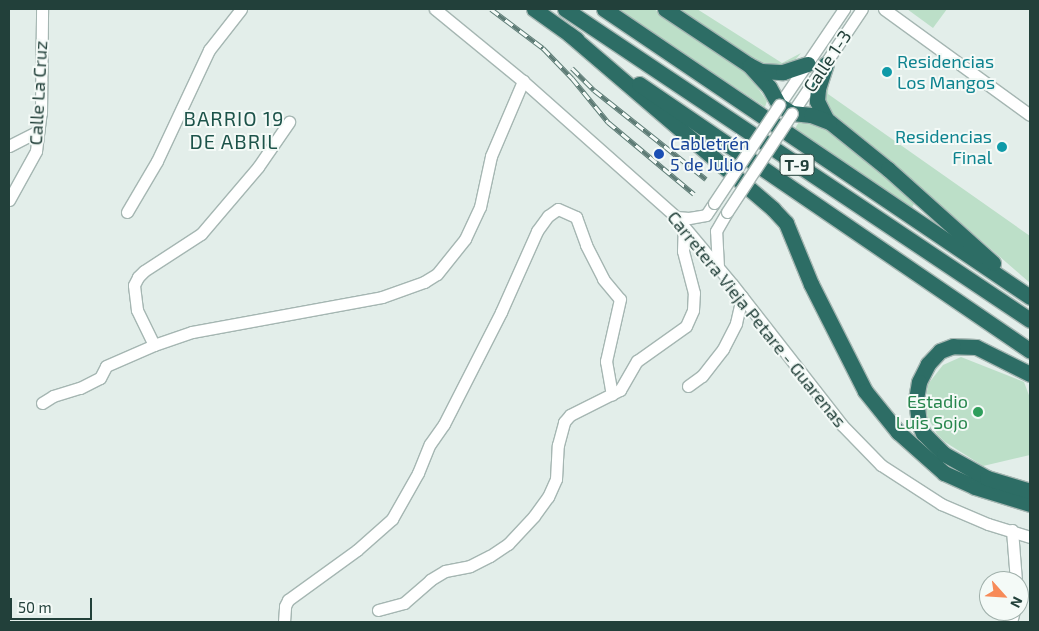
<!DOCTYPE html>
<html>
<head>
<meta charset="utf-8">
<style>
  body { margin:0 }
  #map { position:relative; width:1039px; height:631px; overflow:hidden; background:#e3eeea; font-family:"Exo 2",sans-serif }
  div>[style] { position:absolute }
  .green>* { inset:0; background:#bcdfc8 }
  .roads { filter:drop-shadow(1px 0 #a5b6b2) drop-shadow(-1px 0 #a5b6b2) drop-shadow(0 1px #a5b6b2) drop-shadow(0 -1px #a5b6b2) }
  .minor>* { height:11px; margin:-5.5px; padding:0 5.5px; transform-origin:5.5px; border-radius:5.5px; background:#fff }
  .highway>* { height:15px; margin:-7.5px; padding:0 7.5px; transform-origin:7.5px; border-radius:7.5px; background:#2d6d65 }
  .rail>* { height:5px; margin-top:-2.5px; transform-origin:0; background:repeating-linear-gradient(90deg,#f4faf7 0 9px,#5d7b75 0 18px); box-sizing:border-box; border-block:1px solid #5d7b75 }
  .bridges { filter:drop-shadow(1px 0 #a5b6b2) drop-shadow(-1px 0 #a5b6b2) drop-shadow(0 1px #a5b6b2) drop-shadow(0 -1px #a5b6b2) }
  .minor-bridge>* { height:11px; margin:-5.5px; padding:0 5.5px; transform-origin:5.5px; border-radius:5.5px; background:#fff }
  .dots>* { width:14px; height:14px; translate:-50% -50%; box-sizing:border-box; border:2px solid #f4faf7; border-radius:50% }
  span { translate:-50% -50%; white-space:nowrap; text-align:center; line-height:1.15; -webkit-text-stroke:4px #f4faf7; paint-order:stroke }
  .shield-label span { padding:1px 4px; background:#f4faf7; border:1px solid; border-radius:4px; -webkit-text-stroke-width:0 }
  .shield-label { font-size:16px; color:#22403a; font-weight:700 }
  .street-label { font-size:18px; color:#22403a }
  .culture-label { font-size:18px; color:#0d838f }
  .left { translate:0 -50%; text-align:left }
  .right { translate:-100% -50%; text-align:right }
  .transit-label { font-size:18px; color:#164399 }
  .leisure-label { font-size:18px; color:#27864d }
  .quarter-label { font-size:20px; color:#1d534a; letter-spacing:1px }
  .frame { position:absolute; inset:0; border:10px solid #22403a; pointer-events:none }
  .north { position:absolute; left:979px; top:571px; width:50px; height:50px; box-sizing:border-box; background:#f4faf7; border:1px solid #a0b0ab; border-radius:50%; rotate:116deg; font-size:14px; font-weight:700; line-height:20px; text-align:center; color:#22403a }
  .north::after { content:''; display:block; margin:auto; width:18px; height:22px; background:#f78a58; clip-path:polygon(50% 0,100% 100%,50% 72%,0 100%) }
  .scale { position:absolute; left:10px; top:598px; width:82px; height:22px; box-sizing:border-box; border:2px solid #22403a; border-top:0; padding-left:6px; font-size:15px; line-height:18px; white-space:nowrap; color:#22403a; -webkit-text-stroke:4px #f4faf7; paint-order:stroke }
</style>
</head>
<body>
<div id="map">
  <div class="green">
    <div style="clip-path:polygon(616px 9px,654px 9px,745px 70px,767px 101px,765px 107px)"></div>
    <div style="clip-path:polygon(677px 9px,697px 9px,782px 63px,801px 53px,791px 65px,758px 63px)"></div>
    <div style="clip-path:polygon(907px 9px,947px 9px,933px 28px)"></div>
    <div style="clip-path:polygon(829px 74px,828px 94px,1030px 236px,1030px 283px,869px 143px,826px 109px,823px 92px)"></div>
    <div style="clip-path:polygon(800px 120px,817px 123px,828px 130px,915px 202px,910px 211px,793px 132px)"></div>
    <div style="clip-path:polygon(961px 357px,1024px 382px,1030px 398px,1030px 455px,983px 466px,945px 442px,937px 434px,928px 418px,925px 406px,928px 384px,943px 365px)"></div>
  </div>
  <div class="roads">
    <div class="minor">
      <div style="left:435px;top:9px;width:114px;rotate:39.3deg"></div>
      <div style="left:523px;top:81px;width:205px;rotate:41.6deg"></div>
      <div style="left:676px;top:217px;width:87px;rotate:50.1deg"></div>
      <div style="left:732px;top:284px;width:179px;rotate:52deg"></div>
      <div style="left:842px;top:425px;width:56px;rotate:45.7deg"></div>
      <div style="left:881px;top:465px;width:72px;rotate:33deg"></div>
      <div style="left:941px;top:504px;width:51px;rotate:23.1deg"></div>
      <div style="left:988px;top:524px;width:44px;rotate:17.2deg"></div>
      <div style="left:884px;top:9px;width:180px;rotate:36deg"></div>
      <div style="left:779px;top:105px;width:116px;rotate:-55.9deg"></div>
      <div style="left:792px;top:113px;width:125px;rotate:-56.1deg"></div>
      <div style="left:9px;top:146px;width:31px;rotate:-27deg"></div>
      <div style="left:9px;top:200px;width:56px;rotate:-61.1deg"></div>
      <div style="left:36px;top:151px;width:38px;rotate:-83deg"></div>
      <div style="left:41px;top:113px;width:104px;rotate:-89.4deg"></div>
      <div style="left:127px;top:212px;width:59px;rotate:-59.5deg"></div>
      <div style="left:157px;top:161px;width:123px;rotate:-64.9deg"></div>
      <div style="left:209px;top:50px;width:52px;rotate:-52deg"></div>
      <div style="left:676px;top:217px;width:13px;rotate:4deg"></div>
      <div style="left:689px;top:218px;width:17px;rotate:-10deg"></div>
      <div style="left:706px;top:215px;width:14px;rotate:-56deg"></div>
      <div style="left:718px;top:267px;width:36px;rotate:-93deg"></div>
      <div style="left:716px;top:231px;width:22px;rotate:-60deg"></div>
      <div style="left:154px;top:345px;width:39px;rotate:-116deg"></div>
      <div style="left:137px;top:310px;width:25px;rotate:-97deg"></div>
      <div style="left:134px;top:285px;width:9px;rotate:-63deg"></div>
      <div style="left:138px;top:277px;width:8px;rotate:-45deg"></div>
      <div style="left:144px;top:271px;width:68px;rotate:-33deg"></div>
      <div style="left:201px;top:234px;width:88px;rotate:-49.6deg"></div>
      <div style="left:258px;top:167px;width:55px;rotate:-55.4deg"></div>
      <div style="left:688px;top:386px;width:17px;rotate:-36deg"></div>
      <div style="left:702px;top:376px;width:34px;rotate:-52deg"></div>
      <div style="left:723px;top:349px;width:29px;rotate:-63deg"></div>
      <div style="left:736px;top:323px;width:27px;rotate:-77deg"></div>
      <div style="left:42px;top:403px;width:13px;rotate:-32deg"></div>
      <div style="left:53px;top:396px;width:28px;rotate:-17deg"></div>
      <div style="left:80px;top:388px;width:22px;rotate:-27deg"></div>
      <div style="left:100px;top:378px;width:13px;rotate:-63deg"></div>
      <div style="left:106px;top:366px;width:52px;rotate:-23.6deg"></div>
      <div style="left:154px;top:345px;width:40px;rotate:-18.9deg"></div>
      <div style="left:192px;top:332px;width:193px;rotate:-10.4deg"></div>
      <div style="left:382px;top:297px;width:45px;rotate:-19.7deg"></div>
      <div style="left:424px;top:282px;width:15px;rotate:-32deg"></div>
      <div style="left:437px;top:274px;width:45px;rotate:-51.3deg"></div>
      <div style="left:465px;top:239px;width:35px;rotate:-65deg"></div>
      <div style="left:480px;top:207px;width:52px;rotate:-77.8deg"></div>
      <div style="left:491px;top:156px;width:82px;rotate:-66.9deg"></div>
      <div style="left:1012px;top:530px;width:51px;rotate:85.5deg"></div>
      <div style="left:378px;top:610px;width:27px;rotate:-15deg"></div>
      <div style="left:404px;top:603px;width:35px;rotate:-41deg"></div>
      <div style="left:430px;top:580px;width:17px;rotate:-31deg"></div>
      <div style="left:445px;top:571px;width:25px;rotate:-11deg"></div>
      <div style="left:470px;top:566px;width:22px;rotate:-27deg"></div>
      <div style="left:490px;top:556px;width:22px;rotate:-34deg"></div>
      <div style="left:508px;top:544px;width:38px;rotate:-47deg"></div>
      <div style="left:534px;top:516px;width:24px;rotate:-54deg"></div>
      <div style="left:548px;top:497px;width:20px;rotate:-66deg"></div>
      <div style="left:556px;top:479px;width:34px;rotate:-87deg"></div>
      <div style="left:558px;top:445px;width:24px;rotate:-75deg"></div>
      <div style="left:564px;top:422px;width:9px;rotate:-49deg"></div>
      <div style="left:570px;top:415px;width:56px;rotate:-26.6deg"></div>
      <div style="left:620px;top:390px;width:34px;rotate:-60deg"></div>
      <div style="left:637px;top:361px;width:60px;rotate:-35.5deg"></div>
      <div style="left:686px;top:326px;width:17px;rotate:-66deg"></div>
      <div style="left:693px;top:310px;width:17px;rotate:-87deg"></div>
      <div style="left:694px;top:293px;width:43px;rotate:-104.7deg"></div>
      <div style="left:683px;top:251px;width:24px;rotate:-88deg"></div>
      <div style="left:284px;top:622px;width:16px;rotate:-86deg"></div>
      <div style="left:285px;top:606px;width:7px;rotate:-63deg"></div>
      <div style="left:288px;top:600px;width:85px;rotate:-35.9deg"></div>
      <div style="left:357px;top:550px;width:47px;rotate:-41.5deg"></div>
      <div style="left:392px;top:519px;width:53px;rotate:-60.5deg"></div>
      <div style="left:418px;top:473px;width:31px;rotate:-68deg"></div>
      <div style="left:430px;top:444px;width:24px;rotate:-55deg"></div>
      <div style="left:444px;top:424px;width:126px;rotate:-63deg"></div>
      <div style="left:501px;top:312px;width:89px;rotate:-66deg"></div>
      <div style="left:537px;top:231px;width:19px;rotate:-54deg"></div>
      <div style="left:548px;top:216px;width:12px;rotate:-35deg"></div>
      <div style="left:558px;top:209px;width:20px;rotate:24deg"></div>
      <div style="left:576px;top:217px;width:30px;rotate:70deg"></div>
      <div style="left:586px;top:245px;width:38px;rotate:63deg"></div>
      <div style="left:603px;top:279px;width:26px;rotate:50deg"></div>
      <div style="left:620px;top:299px;width:64px;rotate:102.7deg"></div>
      <div style="left:606px;top:361px;width:34px;rotate:80deg"></div>
      <div style="left:1011px;top:622px;width:11px;rotate:-75deg"></div>
    </div>
    <div class="highway">
      <div style="left:534px;top:9px;width:52px;rotate:35.5deg"></div>
      <div style="left:565px;top:9px;width:559px;rotate:33.78deg"></div>
      <div style="left:604px;top:9px;width:514px;rotate:34.06deg"></div>
      <div style="left:665px;top:9px;width:101px;rotate:33.7deg"></div>
      <div style="left:749px;top:65px;width:13px;rotate:27deg"></div>
      <div style="left:761px;top:71px;width:22px;rotate:3deg"></div>
      <div style="left:783px;top:72px;width:26px;rotate:-18deg"></div>
      <div style="left:569px;top:34px;width:269px;rotate:40.6deg"></div>
      <div style="left:773px;top:209px;width:19px;rotate:47deg"></div>
      <div style="left:786px;top:223px;width:66px;rotate:67.7deg"></div>
      <div style="left:811px;top:284px;width:120px;rotate:63.2deg"></div>
      <div style="left:865px;top:391px;width:53px;rotate:51.2deg"></div>
      <div style="left:898px;top:432px;width:62px;rotate:41.7deg"></div>
      <div style="left:944px;top:473px;width:34px;rotate:24deg"></div>
      <div style="left:975px;top:487px;width:58px;rotate:17.2deg"></div>
      <div style="left:826px;top:64px;width:26px;rotate:108deg"></div>
      <div style="left:818px;top:89px;width:12px;rotate:95deg"></div>
      <div style="left:817px;top:101px;width:20px;rotate:63deg"></div>
      <div style="left:826px;top:119px;width:80px;rotate:38.9deg"></div>
      <div style="left:888px;top:169px;width:141px;rotate:41.8deg"></div>
      <div style="left:750px;top:66px;width:28px;rotate:48deg"></div>
      <div style="left:769px;top:87px;width:21px;rotate:61deg"></div>
      <div style="left:779px;top:105px;width:15px;rotate:32deg"></div>
      <div style="left:792px;top:113px;width:19px;rotate:6deg"></div>
      <div style="left:811px;top:115px;width:19px;rotate:21deg"></div>
      <div style="left:639px;top:84px;width:473px;rotate:34.3deg"></div>
      <div style="left:1030px;top:374px;width:60px;rotate:-153.4deg"></div>
      <div style="left:976px;top:347px;width:23px;rotate:-178deg"></div>
      <div style="left:953px;top:346px;width:14px;rotate:159deg"></div>
      <div style="left:940px;top:351px;width:18px;rotate:133deg"></div>
      <div style="left:928px;top:364px;width:20px;rotate:117deg"></div>
      <div style="left:919px;top:382px;width:17px;rotate:100deg"></div>
      <div style="left:916px;top:399px;width:25px;rotate:83deg"></div>
      <div style="left:919px;top:424px;width:10px;rotate:66deg"></div>
      <div style="left:923px;top:433px;width:30px;rotate:45deg"></div>
      <div style="left:944px;top:454px;width:49px;rotate:29.2deg"></div>
      <div style="left:987px;top:478px;width:45px;rotate:16.8deg"></div>
    </div>
  </div>
  <div class="rail">
    <div style="left:491px;top:9px;width:65px;rotate:36.9deg"></div>
    <div style="left:543px;top:48px;width:42px;rotate:46deg"></div>
    <div style="left:572px;top:78px;width:57px;rotate:50.7deg"></div>
    <div style="left:608px;top:122px;width:112px;rotate:39.9deg"></div>
    <div style="left:572px;top:68px;width:31px;rotate:45deg"></div>
    <div style="left:594px;top:90px;width:143px;rotate:38.5deg"></div>
  </div>
  <div class="bridges">
    <div class="minor-bridge">
      <div style="left:714px;top:203px;width:118px;rotate:-56.4deg"></div>
      <div style="left:727px;top:212px;width:118px;rotate:-56.7deg"></div>
    </div>
  </div>
  <div class="dots">
    <div style="left:887px;top:72px;background:#0f9aa8"></div>
    <div style="left:1002px;top:147px;background:#0f9aa8"></div>
    <div style="left:659px;top:154px;background:#1a4fb4"></div>
    <div style="left:978px;top:412px;background:#2e9e5b"></div>
  </div>
  <div class="shield-label">
    <span style="left:797px;top:165px">T-9</span>
  </div>
  <div class="street-label">
    <span style="left:827px;top:61px;rotate:-56deg">Calle 1-3</span>
    <span style="left:38px;top:93px;rotate:-87deg">Calle La Cruz</span>
    <span style="left:757px;top:319px;rotate:51deg">Carretera Vieja Petare - Guarenas</span>
  </div>
  <div class="culture-label">
    <span class="left" style="left:897px;top:72px">Residencias<br>Los Mangos</span>
    <span class="right" style="left:992px;top:147px">Residencias<br>Final</span>
  </div>
  <div class="transit-label">
    <span class="left" style="left:670px;top:154px">Cabletrén<br>5 de Julio</span>
  </div>
  <div class="leisure-label">
    <span class="right" style="left:968px;top:412px">Estadio<br>Luis Sojo</span>
  </div>
  <div class="quarter-label">
    <span style="left:234px;top:130px">BARRIO 19<br>DE ABRIL</span>
  </div>
  <div class="frame"></div>
  <div class="north">N</div>
  <div class="scale">50 m</div>
</div>
</body>
</html>
